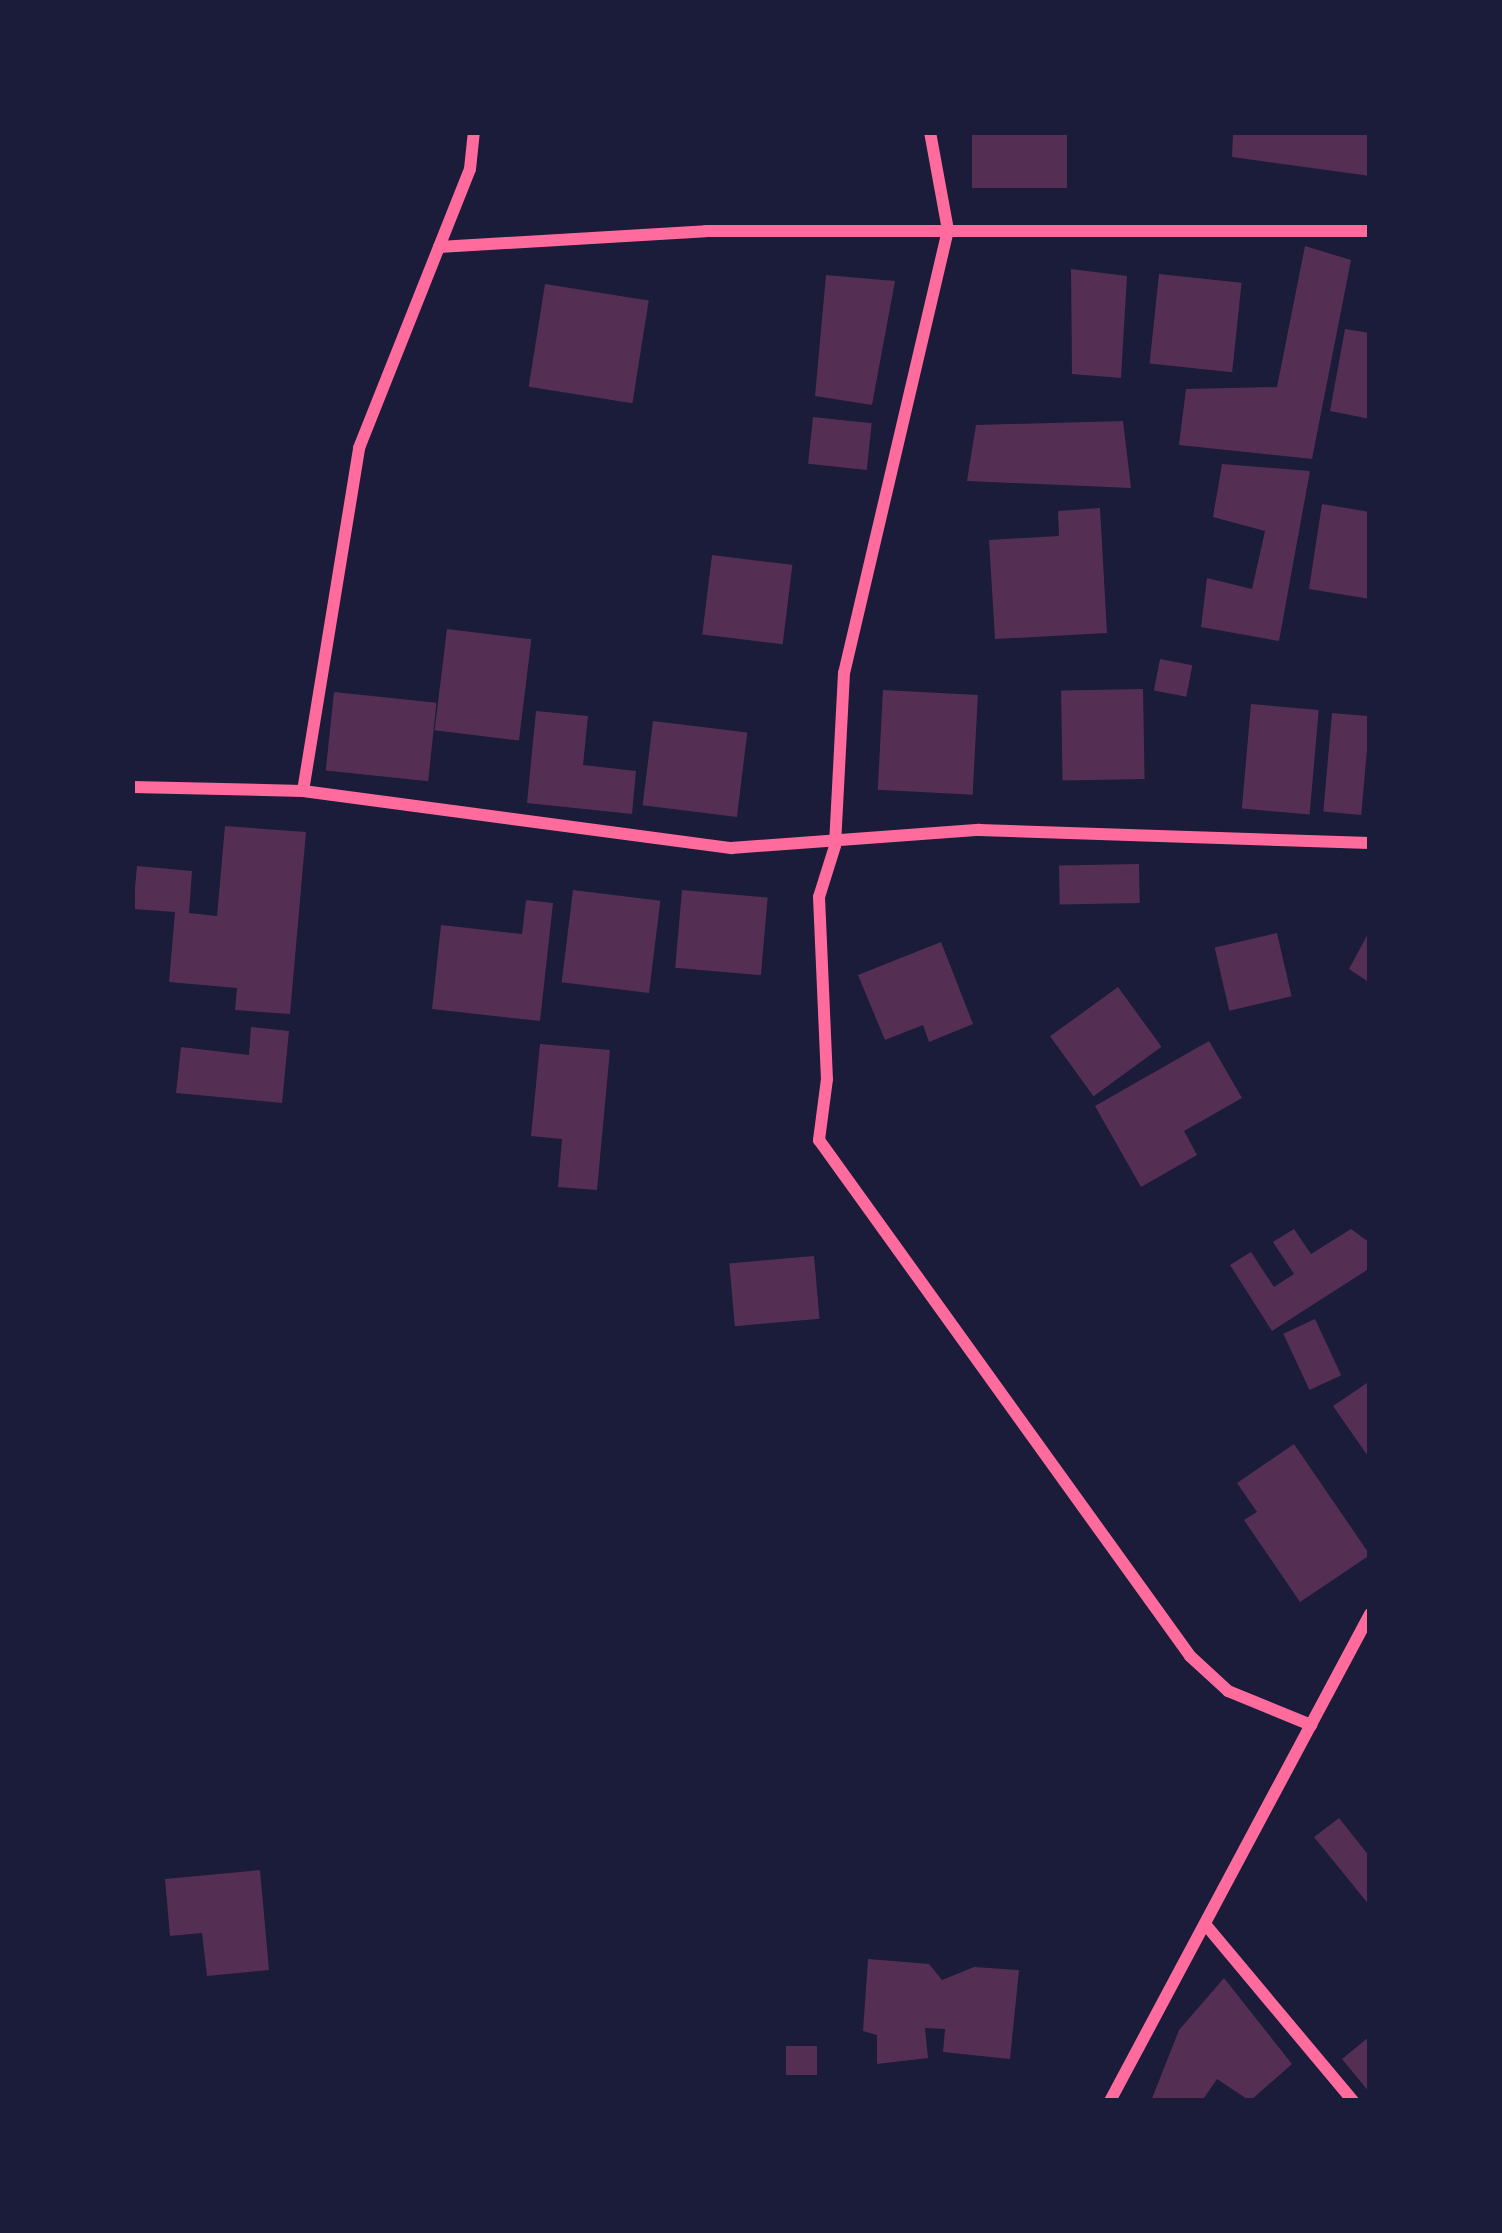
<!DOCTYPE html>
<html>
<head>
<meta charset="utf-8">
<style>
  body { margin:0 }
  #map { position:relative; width:1502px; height:2233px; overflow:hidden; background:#1b1b3a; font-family:"Roboto Condensed",sans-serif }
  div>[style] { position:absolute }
  .building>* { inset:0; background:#542f53; transform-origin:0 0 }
  .minor>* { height:12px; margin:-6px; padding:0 6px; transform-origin:6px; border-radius:6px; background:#ff6b9d }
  span { translate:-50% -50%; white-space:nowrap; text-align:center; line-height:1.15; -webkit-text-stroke:12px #1b1b3a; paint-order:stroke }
  .frame { position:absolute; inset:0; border:135px solid #1b1b3a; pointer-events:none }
</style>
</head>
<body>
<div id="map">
  <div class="building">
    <div style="left:972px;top:132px;width:95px;height:56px"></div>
    <div style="clip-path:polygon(1233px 132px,1370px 132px,1370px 176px,1232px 157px)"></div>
    <div style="clip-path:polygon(1305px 246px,1351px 260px,1312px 459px,1179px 445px,1186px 389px,1277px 387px)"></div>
    <div style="clip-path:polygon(1071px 269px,1127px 276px,1121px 378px,1072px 374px)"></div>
    <div style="left:1159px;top:274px;width:83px;height:90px;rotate:6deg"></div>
    <div style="clip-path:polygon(826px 275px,895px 281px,872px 405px,815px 396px)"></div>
    <div style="left:545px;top:284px;width:105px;height:104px;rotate:9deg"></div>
    <div style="clip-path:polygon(1345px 329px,1370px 333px,1370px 419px,1330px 411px)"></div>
    <div style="left:813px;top:417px;width:59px;height:47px;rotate:6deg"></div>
    <div style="clip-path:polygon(1123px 421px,1131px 488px,967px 481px,976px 425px)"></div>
    <div style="clip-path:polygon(1222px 464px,1310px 471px,1279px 641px,1201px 627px,1207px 578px,1252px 589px,1265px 531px,1213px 517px)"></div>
    <div style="clip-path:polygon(1322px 504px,1370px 512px,1370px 599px,1309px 589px)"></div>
    <div style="clip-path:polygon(1100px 508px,1107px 633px,995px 639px,989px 540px,1059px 536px,1058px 511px)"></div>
    <div style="left:712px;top:555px;width:81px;height:80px;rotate:7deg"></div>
    <div style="left:447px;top:629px;width:85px;height:102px;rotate:7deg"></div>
    <div style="left:1160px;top:659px;width:33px;height:32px;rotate:11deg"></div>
    <div style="left:1143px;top:689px;width:90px;height:82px;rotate:89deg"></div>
    <div style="left:883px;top:690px;width:95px;height:100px;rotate:3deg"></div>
    <div style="left:334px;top:692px;width:103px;height:79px;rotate:6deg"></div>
    <div style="left:1251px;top:704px;width:68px;height:105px;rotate:5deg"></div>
    <div style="clip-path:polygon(536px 711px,588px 716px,583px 765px,636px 771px,632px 814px,527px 803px)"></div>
    <div style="left:1332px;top:713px;width:38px;height:99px;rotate:5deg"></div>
    <div style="left:653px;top:721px;width:95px;height:85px;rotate:7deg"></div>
    <div style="clip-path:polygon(225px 826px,306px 832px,290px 1014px,235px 1010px,237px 988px,169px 982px,175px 912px,133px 909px,137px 866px,192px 871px,189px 913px,217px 916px)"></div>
    <div style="left:1139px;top:864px;width:39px;height:80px;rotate:89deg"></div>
    <div style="left:573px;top:890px;width:88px;height:93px;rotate:7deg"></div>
    <div style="left:682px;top:890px;width:86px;height:78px;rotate:5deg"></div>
    <div style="clip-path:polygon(526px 900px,553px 903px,540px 1021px,432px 1009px,441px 925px,522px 934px)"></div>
    <div style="clip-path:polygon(1370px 930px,1370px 983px,1349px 969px)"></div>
    <div style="left:1277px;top:933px;width:65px;height:64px;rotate:77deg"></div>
    <div style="clip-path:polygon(941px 942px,973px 1024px,929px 1042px,923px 1025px,885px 1040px,858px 975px)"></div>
    <div style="left:1118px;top:987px;width:74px;height:84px;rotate:54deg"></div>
    <div style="clip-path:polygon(251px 1027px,289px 1031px,282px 1103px,176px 1093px,181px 1047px,249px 1055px)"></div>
    <div style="clip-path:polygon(1209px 1041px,1242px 1098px,1184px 1131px,1197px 1155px,1141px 1187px,1095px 1106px)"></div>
    <div style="clip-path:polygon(540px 1044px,610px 1050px,597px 1190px,558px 1187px,562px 1139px,531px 1136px)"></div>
    <div style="clip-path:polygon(1294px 1229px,1311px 1254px,1351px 1229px,1370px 1243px,1370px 1268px,1272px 1331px,1230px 1265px,1251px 1252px,1274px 1287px,1294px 1274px,1273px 1242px)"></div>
    <div style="left:814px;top:1256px;width:63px;height:85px;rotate:85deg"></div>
    <div style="left:1315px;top:1319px;width:62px;height:35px;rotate:65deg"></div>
    <div style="clip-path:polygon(1370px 1381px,1370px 1459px,1333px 1406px)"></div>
    <div style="clip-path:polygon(1294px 1444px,1370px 1555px,1300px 1602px,1244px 1520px,1257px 1512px,1237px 1483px)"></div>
    <div style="clip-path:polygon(1339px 1818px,1370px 1857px,1370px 1906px,1314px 1837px)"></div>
    <div style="clip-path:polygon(260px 1870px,269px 1970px,207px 1976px,202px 1933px,170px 1936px,165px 1879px)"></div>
    <div style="clip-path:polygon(868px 1959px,929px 1964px,942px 1980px,974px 1967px,1019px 1970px,1010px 2059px,943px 2052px,945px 2029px,925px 2028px,928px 2058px,877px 2064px,877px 2035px,863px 2031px)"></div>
    <div style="clip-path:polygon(1224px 1978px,1292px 2064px,1250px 2101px,1217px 2079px,1202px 2101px,1151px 2101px,1179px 2030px)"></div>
    <div style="clip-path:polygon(1370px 2036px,1370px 2093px,1342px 2059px)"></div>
    <div style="left:786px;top:2046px;width:31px;height:29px"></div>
  </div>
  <div class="minor">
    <div style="left:930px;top:132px;width:100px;rotate:79.6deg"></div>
    <div style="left:948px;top:230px;width:455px;rotate:103.2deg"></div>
    <div style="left:844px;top:673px;width:173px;rotate:93deg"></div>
    <div style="left:835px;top:846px;width:53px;rotate:107.4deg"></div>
    <div style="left:819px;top:897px;width:182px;rotate:87.5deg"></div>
    <div style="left:827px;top:1079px;width:62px;rotate:97.5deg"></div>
    <div style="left:819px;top:1140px;width:636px;rotate:54.28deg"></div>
    <div style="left:1190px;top:1656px;width:52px;rotate:42.6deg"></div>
    <div style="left:1228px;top:1691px;width:90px;rotate:22.3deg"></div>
    <div style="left:439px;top:247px;width:267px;rotate:-3.4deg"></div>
    <div style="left:706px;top:231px;width:664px"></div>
    <div style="left:132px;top:787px;width:171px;rotate:1.3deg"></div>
    <div style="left:303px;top:791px;width:432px;rotate:7.6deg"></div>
    <div style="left:731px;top:848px;width:249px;rotate:-4.2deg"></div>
    <div style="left:979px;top:830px;width:391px;rotate:1.9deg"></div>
    <div style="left:303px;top:791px;width:348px;rotate:-80.7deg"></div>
    <div style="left:359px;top:448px;width:300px;rotate:-68.3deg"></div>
    <div style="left:470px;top:169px;width:37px;rotate:-84deg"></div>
    <div style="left:1205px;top:1924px;width:231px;rotate:50.1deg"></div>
    <div style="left:1110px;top:2101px;width:552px;rotate:-61.9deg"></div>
  </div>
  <div class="frame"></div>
</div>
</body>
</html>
